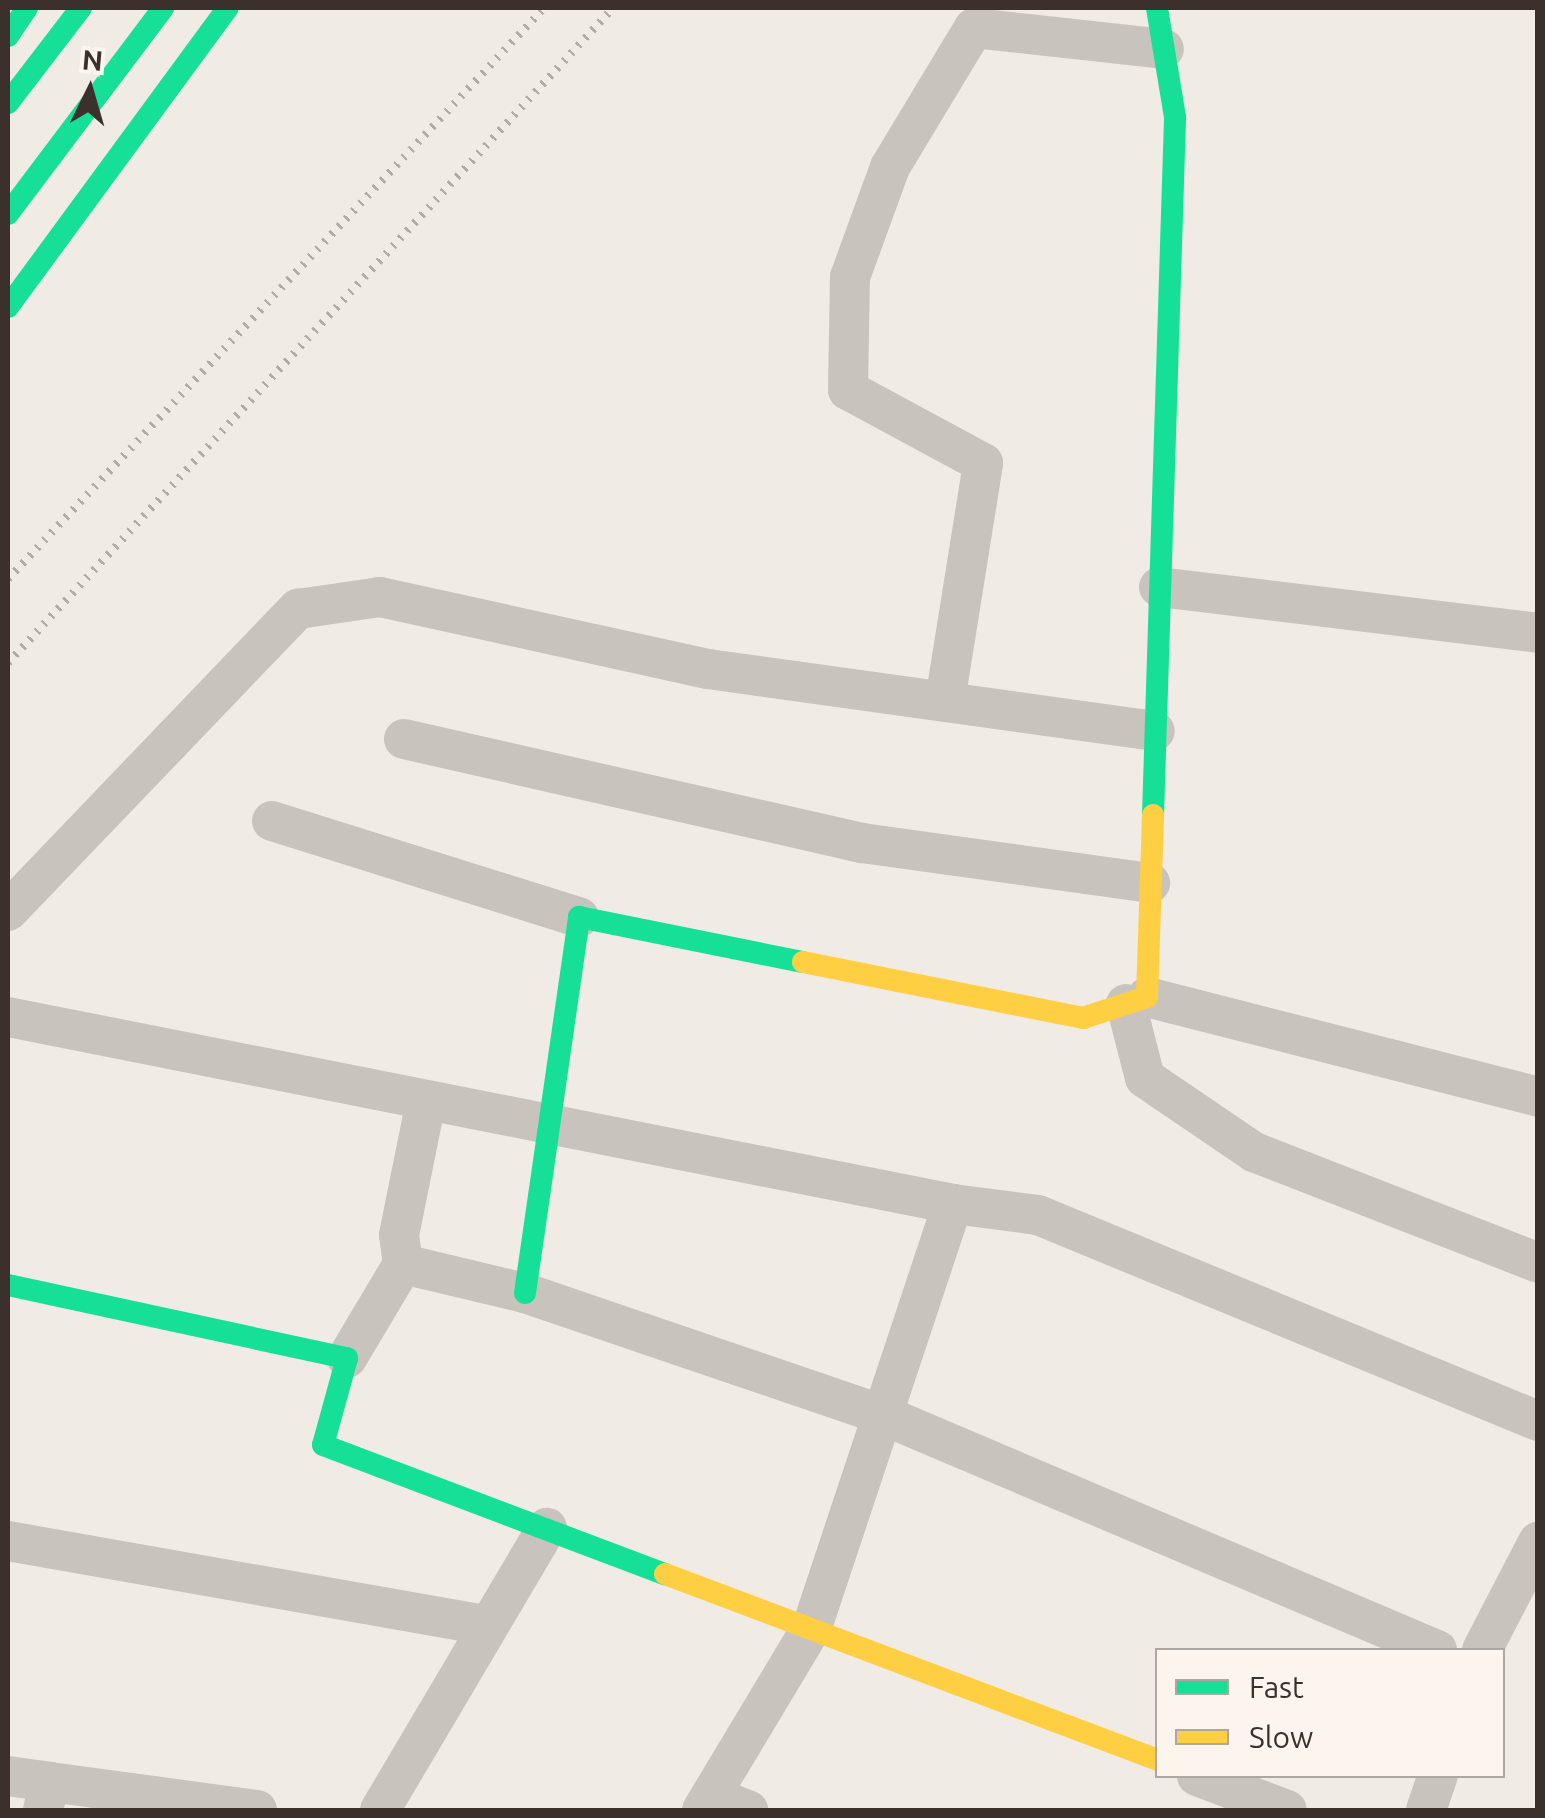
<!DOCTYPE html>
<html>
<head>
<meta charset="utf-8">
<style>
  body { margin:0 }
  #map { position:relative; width:1545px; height:1818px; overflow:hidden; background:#f0ebe5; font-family:Ubuntu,sans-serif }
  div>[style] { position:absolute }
  .street>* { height:40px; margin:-20px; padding:0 20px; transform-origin:20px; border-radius:20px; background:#c9c3be }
  .fast>* { height:22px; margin:-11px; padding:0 11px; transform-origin:11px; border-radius:11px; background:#16e098 }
  .slow>* { height:22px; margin:-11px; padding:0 11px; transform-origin:11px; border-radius:11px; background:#ffcf43 }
  .rail>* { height:8px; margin-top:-4px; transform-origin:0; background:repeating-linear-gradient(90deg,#b1aca8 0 2.5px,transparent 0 10.5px) }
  span { translate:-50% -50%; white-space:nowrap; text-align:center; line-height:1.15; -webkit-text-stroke:8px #fbf5ee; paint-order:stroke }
  .frame { position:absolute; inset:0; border:10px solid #3b302b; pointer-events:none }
  .legend { position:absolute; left:1155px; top:1648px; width:350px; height:130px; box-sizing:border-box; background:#fbf5ee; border:2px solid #aea6a0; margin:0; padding:12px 18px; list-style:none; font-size:30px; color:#3b302b }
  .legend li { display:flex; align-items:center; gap:20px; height:50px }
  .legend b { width:50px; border:2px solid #aea6a0 }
  .north { position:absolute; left:40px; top:40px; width:100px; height:100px; -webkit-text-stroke:8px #fbf5ee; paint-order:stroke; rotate:5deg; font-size:28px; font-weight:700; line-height:40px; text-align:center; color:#3b302b }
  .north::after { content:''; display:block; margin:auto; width:35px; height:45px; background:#3b302b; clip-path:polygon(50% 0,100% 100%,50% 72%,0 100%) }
</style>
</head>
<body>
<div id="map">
  <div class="street">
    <div style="left:1159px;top:587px;width:382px;rotate:6.9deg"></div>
    <div style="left:945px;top:701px;width:241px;rotate:-80.9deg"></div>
    <div style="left:983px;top:463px;width:153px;rotate:-151.6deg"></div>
    <div style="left:848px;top:390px;width:113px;rotate:-89deg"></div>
    <div style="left:850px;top:277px;width:117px;rotate:-70deg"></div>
    <div style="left:890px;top:167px;width:162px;rotate:-58.9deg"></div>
    <div style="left:974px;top:28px;width:191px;rotate:6.3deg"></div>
    <div style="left:404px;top:739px;width:470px;rotate:12.8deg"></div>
    <div style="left:862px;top:843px;width:291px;rotate:7.9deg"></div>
    <div style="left:272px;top:821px;width:322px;rotate:17.4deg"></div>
    <div style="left:8px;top:911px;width:419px;rotate:-46.2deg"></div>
    <div style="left:298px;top:609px;width:83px;rotate:-8.3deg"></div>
    <div style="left:380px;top:597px;width:336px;rotate:12.4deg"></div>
    <div style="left:708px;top:669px;width:451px;rotate:7.9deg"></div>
    <div style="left:1147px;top:997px;width:404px;rotate:14.3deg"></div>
    <div style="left:1126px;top:1004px;width:76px;rotate:75.6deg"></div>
    <div style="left:1145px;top:1078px;width:132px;rotate:34.2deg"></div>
    <div style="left:1254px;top:1152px;width:305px;rotate:21.3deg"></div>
    <div style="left:8px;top:1017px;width:963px;rotate:11.19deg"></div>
    <div style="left:403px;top:1264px;width:125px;rotate:13.4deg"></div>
    <div style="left:525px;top:1293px;width:378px;rotate:18.8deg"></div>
    <div style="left:883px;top:1415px;width:602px;rotate:22.99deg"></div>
    <div style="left:347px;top:1358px;width:109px;rotate:-59.2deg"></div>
    <div style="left:403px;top:1264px;width:29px;rotate:-98deg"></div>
    <div style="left:399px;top:1235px;width:137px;rotate:-78.6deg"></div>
    <div style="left:8px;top:1541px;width:487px;rotate:10deg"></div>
    <div style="left:1482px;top:1650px;width:122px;rotate:-62.6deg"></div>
    <div style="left:8px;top:1776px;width:42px;rotate:8.1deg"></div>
    <div style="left:1197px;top:1776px;width:96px;rotate:20.7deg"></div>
    <div style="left:711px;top:1796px;width:40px;rotate:21deg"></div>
    <div style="left:43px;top:1810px;width:29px;rotate:-76deg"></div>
    <div style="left:50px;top:1782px;width:209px;rotate:7.7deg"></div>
    <div style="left:380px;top:1810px;width:328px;rotate:-59.4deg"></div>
    <div style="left:702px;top:1810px;width:214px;rotate:-59deg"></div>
    <div style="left:812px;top:1627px;width:446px;rotate:-71.6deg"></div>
    <div style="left:953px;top:1204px;width:86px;rotate:7.4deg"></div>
    <div style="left:1038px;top:1215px;width:541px;rotate:22.39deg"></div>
    <div style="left:1426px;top:1810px;width:36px;rotate:-71deg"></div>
  </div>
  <div class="fast">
    <div style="left:8px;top:36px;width:34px;rotate:-56deg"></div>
    <div style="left:8px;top:103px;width:120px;rotate:-52.5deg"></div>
    <div style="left:8px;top:214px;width:258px;rotate:-53deg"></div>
    <div style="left:8px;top:307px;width:371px;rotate:-53.7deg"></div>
    <div style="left:1153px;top:815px;width:698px;rotate:-88.19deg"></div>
    <div style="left:1175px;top:117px;width:110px;rotate:-99.4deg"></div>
    <div style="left:8px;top:1285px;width:347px;rotate:12.2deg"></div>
    <div style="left:347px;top:1358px;width:90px;rotate:105.4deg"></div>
    <div style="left:323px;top:1445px;width:366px;rotate:20.7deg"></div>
    <div style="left:525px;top:1293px;width:380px;rotate:-81.8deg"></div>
    <div style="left:579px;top:917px;width:228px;rotate:11.4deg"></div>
  </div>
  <div class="slow">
    <div style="left:803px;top:962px;width:286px;rotate:11.3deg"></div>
    <div style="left:1083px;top:1018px;width:67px;rotate:-18.2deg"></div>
    <div style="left:1147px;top:997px;width:182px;rotate:-88.1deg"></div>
    <div style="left:665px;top:1574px;width:527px;rotate:20.67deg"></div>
  </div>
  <div class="rail">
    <div style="left:8px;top:579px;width:783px;rotate:-46.81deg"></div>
    <div style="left:8px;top:663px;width:892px;rotate:-47.27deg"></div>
  </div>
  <div class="frame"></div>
  <ul class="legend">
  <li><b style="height:12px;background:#16e098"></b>Fast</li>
  <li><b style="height:12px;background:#ffcf43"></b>Slow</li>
  </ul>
  <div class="north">N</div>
</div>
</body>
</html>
